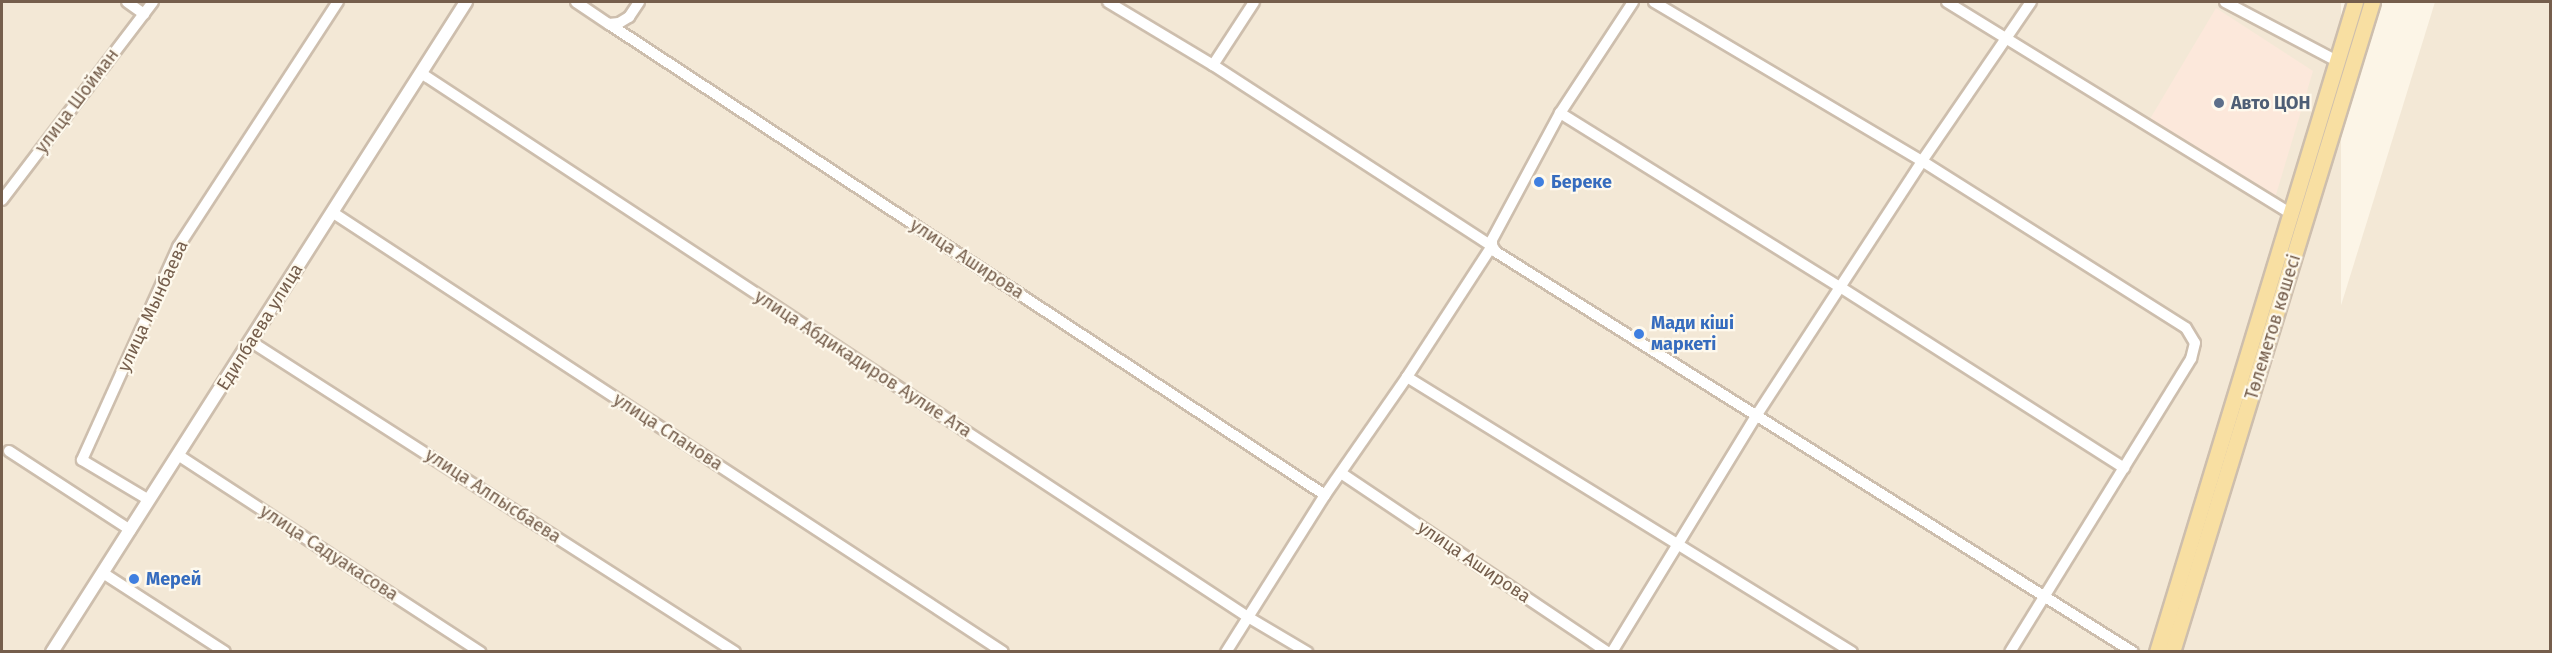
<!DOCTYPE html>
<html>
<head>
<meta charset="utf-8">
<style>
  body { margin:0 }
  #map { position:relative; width:2552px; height:653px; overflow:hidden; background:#fcf5e7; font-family:"Fira Sans",sans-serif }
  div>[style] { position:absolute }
  .residential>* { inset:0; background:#f3e8d6; transform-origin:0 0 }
  .commercial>* { inset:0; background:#fce8db }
  .roads { filter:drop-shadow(2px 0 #cdbead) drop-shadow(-2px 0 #cdbead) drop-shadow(0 2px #cdbead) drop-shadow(0 -2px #cdbead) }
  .minor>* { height:10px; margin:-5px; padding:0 5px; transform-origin:5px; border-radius:5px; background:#fff }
  .tertiary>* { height:12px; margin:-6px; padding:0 6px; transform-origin:6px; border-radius:6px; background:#fff }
  .primary>* { height:15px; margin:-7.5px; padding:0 7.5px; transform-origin:7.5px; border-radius:7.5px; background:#f8dfa2 }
  .dots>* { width:16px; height:16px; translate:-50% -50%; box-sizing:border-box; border:3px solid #fef9ed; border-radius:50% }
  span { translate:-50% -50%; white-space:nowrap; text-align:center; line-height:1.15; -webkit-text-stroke:4.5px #fef9ed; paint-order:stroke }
  .street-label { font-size:18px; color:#755e4c }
  .service-label { font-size:18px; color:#4e5e75; font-weight:700 }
  .left { translate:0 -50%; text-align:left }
  .shop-label { font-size:18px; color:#366cbe; font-weight:700 }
  .frame { position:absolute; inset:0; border:3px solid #755e4c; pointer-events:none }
</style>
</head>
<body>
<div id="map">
  <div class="residential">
    <div style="left:2px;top:2px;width:2339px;height:649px"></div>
    <div style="clip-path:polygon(2435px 2px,2550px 2px,2550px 651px,2234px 651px)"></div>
  </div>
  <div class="commercial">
    <div style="clip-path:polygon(2216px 8px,2313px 71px,2275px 198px,2150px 119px)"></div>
  </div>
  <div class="roads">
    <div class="minor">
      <div style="left:127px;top:2px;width:21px;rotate:35deg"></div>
      <div style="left:576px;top:2px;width:40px;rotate:34deg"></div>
      <div style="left:609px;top:24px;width:10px;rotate:-6deg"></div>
      <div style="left:619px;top:23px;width:12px;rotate:-31deg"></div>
      <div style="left:629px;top:17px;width:18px;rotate:-56deg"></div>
      <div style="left:1108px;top:2px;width:122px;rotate:31deg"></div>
      <div style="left:1213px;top:65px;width:333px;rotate:33deg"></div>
      <div style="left:1492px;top:246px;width:156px;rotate:123deg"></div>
      <div style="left:1407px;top:377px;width:144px;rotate:124.8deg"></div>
      <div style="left:1325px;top:495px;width:186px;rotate:122.2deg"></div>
      <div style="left:1633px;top:2px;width:133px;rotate:123.3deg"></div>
      <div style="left:1560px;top:113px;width:144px;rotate:118.2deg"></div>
      <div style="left:1492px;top:240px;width:6px;rotate:90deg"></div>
      <div style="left:1492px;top:246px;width:7px;rotate:56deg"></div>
      <div style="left:1496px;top:252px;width:752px;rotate:32.13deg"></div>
      <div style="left:1654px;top:2px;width:312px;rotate:30.7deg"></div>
      <div style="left:1922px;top:161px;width:312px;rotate:32.3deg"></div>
      <div style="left:2186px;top:328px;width:17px;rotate:59deg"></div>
      <div style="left:2195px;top:343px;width:16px;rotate:104deg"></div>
      <div style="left:2191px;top:359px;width:344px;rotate:121.7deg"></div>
      <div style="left:1947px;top:2px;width:404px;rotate:31.6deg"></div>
      <div style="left:2225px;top:2px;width:127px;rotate:27.8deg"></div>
      <div style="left:609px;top:24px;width:857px;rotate:33.34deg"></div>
      <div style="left:1213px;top:65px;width:75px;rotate:-56.9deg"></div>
      <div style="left:421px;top:73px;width:990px;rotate:33.34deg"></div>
      <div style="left:1248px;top:617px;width:69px;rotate:30.7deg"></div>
      <div style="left:1560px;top:113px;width:330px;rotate:31.9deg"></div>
      <div style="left:1840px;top:287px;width:337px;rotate:32.5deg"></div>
      <div style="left:2px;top:200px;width:249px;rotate:-52.7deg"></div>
      <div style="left:332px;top:212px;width:802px;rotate:33.25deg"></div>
      <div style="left:250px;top:341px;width:576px;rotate:32.67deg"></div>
      <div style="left:1407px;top:377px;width:523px;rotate:31.72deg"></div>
      <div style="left:9px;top:451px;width:145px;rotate:33.1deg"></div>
      <div style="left:178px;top:455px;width:361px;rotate:33.1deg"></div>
      <div style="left:1341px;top:473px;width:321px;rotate:33.9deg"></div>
      <div style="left:149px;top:500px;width:78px;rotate:-149.2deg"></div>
      <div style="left:82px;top:460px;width:234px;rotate:-65.7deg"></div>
      <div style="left:178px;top:247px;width:293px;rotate:-56.9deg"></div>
      <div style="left:103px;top:573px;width:145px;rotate:32.9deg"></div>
      <div style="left:1612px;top:652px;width:276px;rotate:-58.6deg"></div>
      <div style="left:1756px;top:416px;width:304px;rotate:-56.9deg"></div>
      <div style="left:1922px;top:161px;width:193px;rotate:-55.6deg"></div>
    </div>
    <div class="tertiary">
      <div style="left:52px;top:652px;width:771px;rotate:-57.51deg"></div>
    </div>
    <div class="primary">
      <div style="left:2157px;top:652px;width:679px;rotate:-73.06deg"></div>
      <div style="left:2172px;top:652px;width:680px;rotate:-72.9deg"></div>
    </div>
  </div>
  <div class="dots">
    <div style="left:2219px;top:103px;background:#5c6f8a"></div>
    <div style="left:1539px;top:182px;background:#3f7fe0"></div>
    <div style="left:1639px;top:334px;background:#3f7fe0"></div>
    <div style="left:134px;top:579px;background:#3f7fe0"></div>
  </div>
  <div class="street-label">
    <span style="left:77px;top:101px;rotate:-53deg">улица Шойман</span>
    <span style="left:967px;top:259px;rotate:33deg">улица Аширова</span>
    <span style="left:153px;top:306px;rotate:-65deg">улица Мынбаева</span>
    <span style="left:260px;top:327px;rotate:-58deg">Едилбаева улица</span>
    <span style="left:2273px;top:327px;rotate:-73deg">Төлеметов көшесі</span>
    <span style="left:863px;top:364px;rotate:33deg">улица Абдикадиров Аулие Ата</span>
    <span style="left:668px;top:432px;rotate:33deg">улица Спанова</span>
    <span style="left:493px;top:496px;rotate:33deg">улица Алпысбаева</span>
    <span style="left:329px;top:553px;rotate:33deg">улица Садуакасова</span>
    <span style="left:1474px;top:562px;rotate:34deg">улица Аширова</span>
  </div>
  <div class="service-label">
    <span class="left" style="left:2231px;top:103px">Авто ЦОН</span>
  </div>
  <div class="shop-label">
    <span class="left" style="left:1551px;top:182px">Береке</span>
    <span class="left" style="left:1651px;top:334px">Мади кіші<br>маркеті</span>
    <span class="left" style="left:146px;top:579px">Мерей</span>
  </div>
  <div class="frame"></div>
</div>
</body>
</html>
